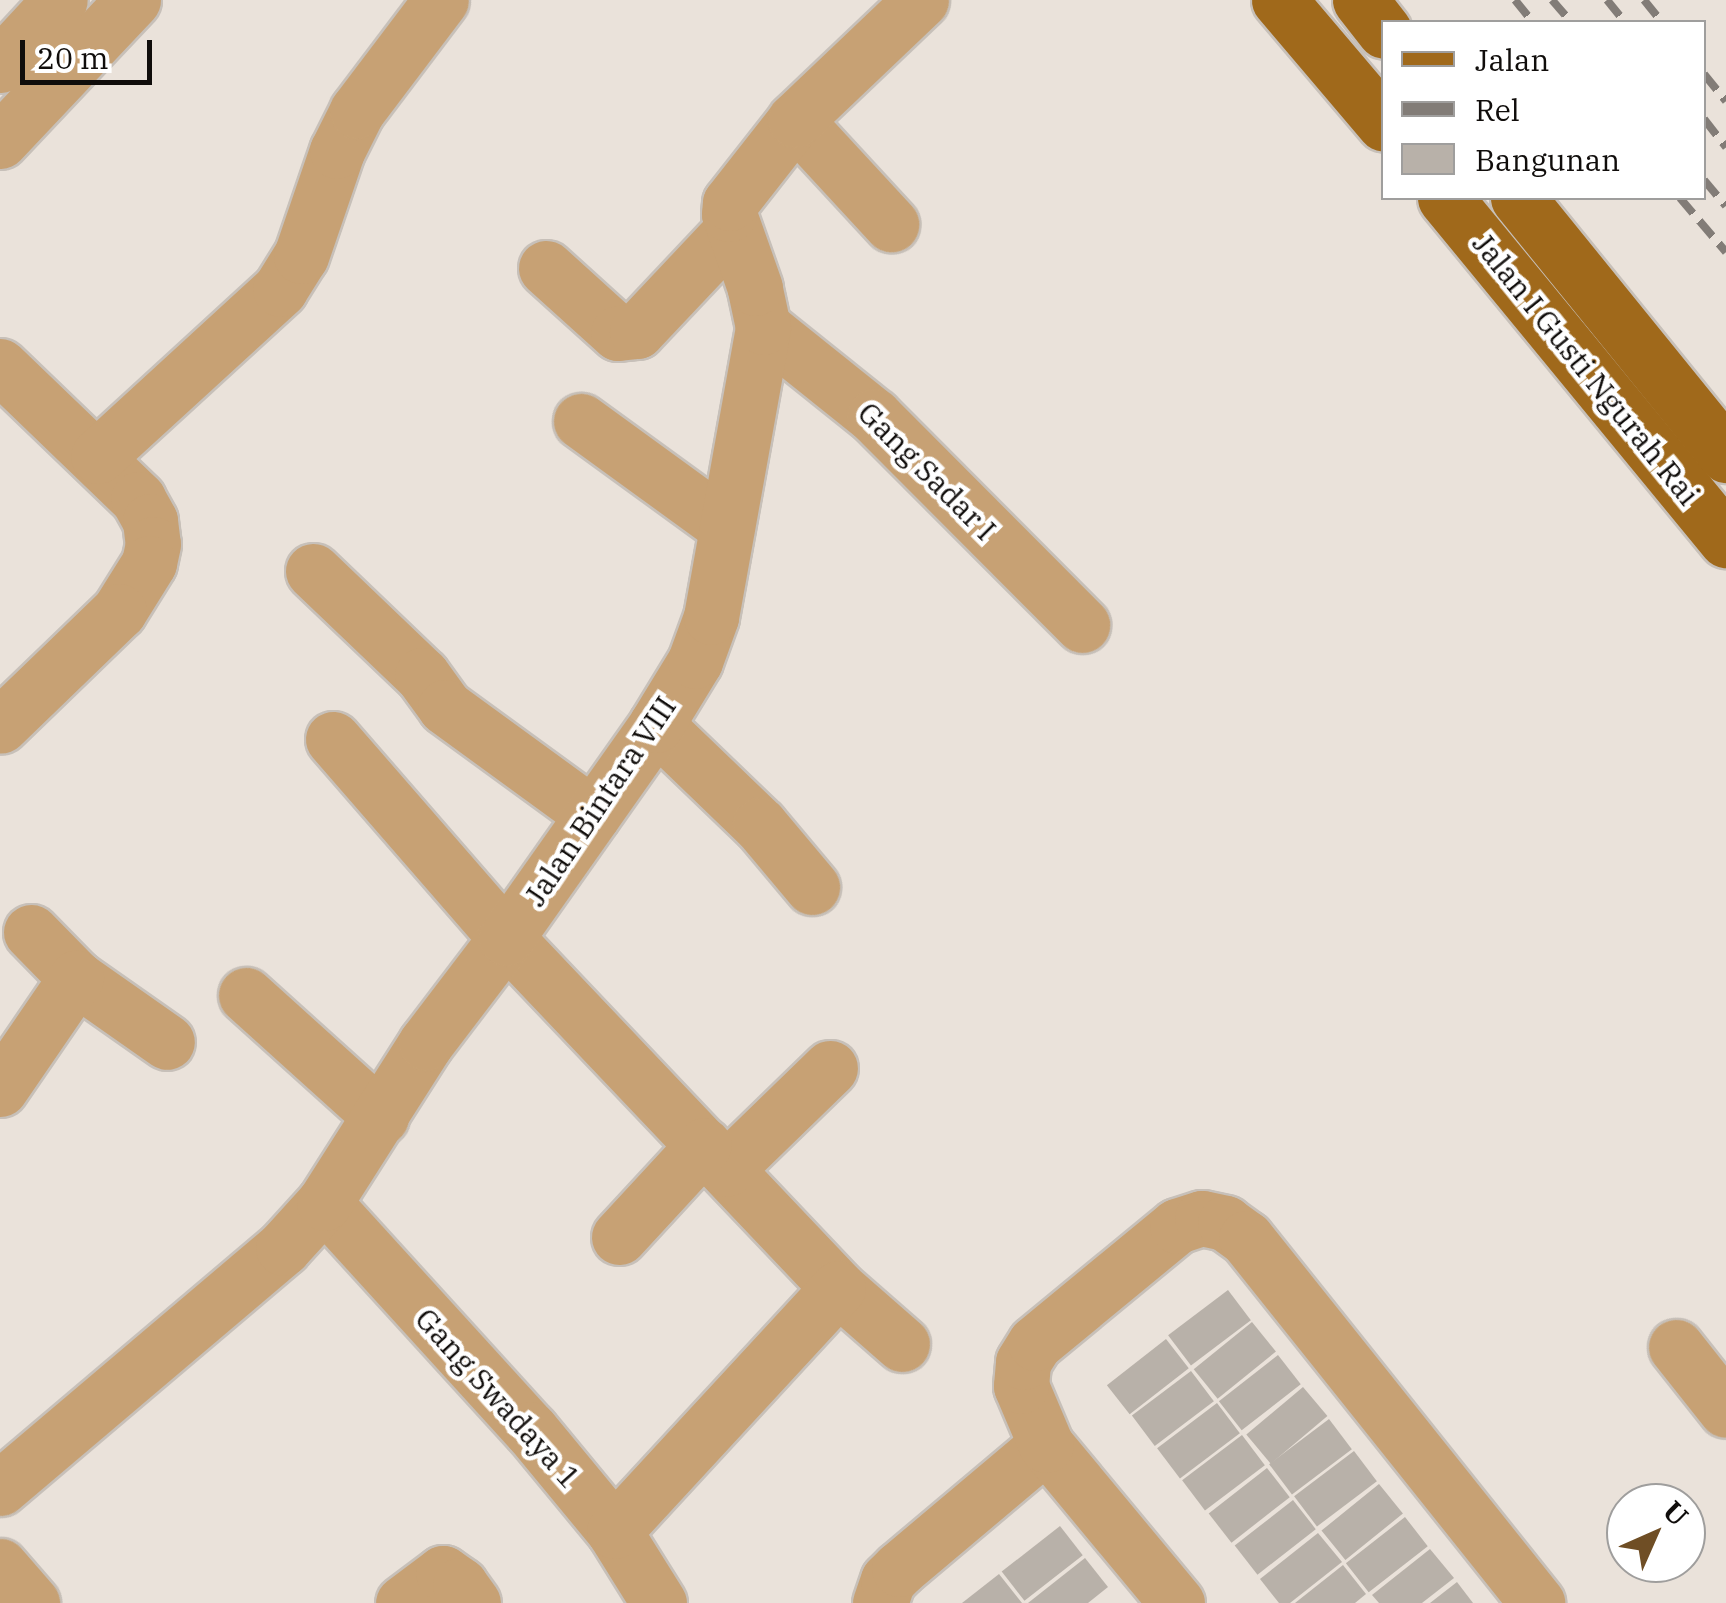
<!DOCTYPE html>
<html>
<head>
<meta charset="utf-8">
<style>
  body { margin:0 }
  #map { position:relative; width:1726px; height:1603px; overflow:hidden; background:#eae2da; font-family:"IBM Plex Serif",serif }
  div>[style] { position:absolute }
  .building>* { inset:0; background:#b8b1a9; transform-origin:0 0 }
  .roads { filter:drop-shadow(2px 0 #c7c0b9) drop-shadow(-2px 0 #c7c0b9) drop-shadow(0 2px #c7c0b9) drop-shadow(0 -2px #c7c0b9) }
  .minor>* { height:55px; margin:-27.5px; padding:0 27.5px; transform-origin:27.5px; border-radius:27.5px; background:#c7a174 }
  .major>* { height:55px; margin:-27.5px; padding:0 27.5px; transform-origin:27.5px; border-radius:27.5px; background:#a0691b }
  .rail>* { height:8px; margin-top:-4px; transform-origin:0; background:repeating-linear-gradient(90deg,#827c77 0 20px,transparent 0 30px) }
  span { translate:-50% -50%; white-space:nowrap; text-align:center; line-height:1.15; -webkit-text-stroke:9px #fff; paint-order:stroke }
  .street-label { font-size:30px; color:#100d0b }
  .legend { position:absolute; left:1381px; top:20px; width:325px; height:180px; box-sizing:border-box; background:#fff; border:2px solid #9f9e9d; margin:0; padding:12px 18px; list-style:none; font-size:30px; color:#100d0b }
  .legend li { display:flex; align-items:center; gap:20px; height:50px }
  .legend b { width:50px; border:2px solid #9f9e9d }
  .north { position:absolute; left:1606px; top:1483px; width:100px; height:100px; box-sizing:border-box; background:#fff; border:2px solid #9f9e9d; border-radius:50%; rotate:45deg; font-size:28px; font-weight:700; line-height:40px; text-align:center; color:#100d0b }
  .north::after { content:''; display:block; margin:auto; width:35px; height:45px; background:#6f4e25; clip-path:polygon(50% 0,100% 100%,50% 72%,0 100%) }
  .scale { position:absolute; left:20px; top:40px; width:132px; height:45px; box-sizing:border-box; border:5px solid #100d0b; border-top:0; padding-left:12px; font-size:30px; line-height:35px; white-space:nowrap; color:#100d0b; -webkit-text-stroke:8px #fff; paint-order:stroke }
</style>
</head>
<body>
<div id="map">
  <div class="building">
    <div style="left:1228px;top:1290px;width:38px;height:75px;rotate:53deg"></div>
    <div style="left:1252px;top:1322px;width:38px;height:75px;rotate:51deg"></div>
    <div style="left:1166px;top:1339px;width:37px;height:75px;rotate:52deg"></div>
    <div style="left:1278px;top:1355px;width:37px;height:75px;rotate:52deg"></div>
    <div style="left:1191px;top:1371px;width:38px;height:74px;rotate:53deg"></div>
    <div style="left:1303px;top:1387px;width:38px;height:74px;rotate:50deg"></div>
    <div style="left:1217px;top:1403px;width:38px;height:75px;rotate:53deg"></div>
    <div style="left:1329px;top:1419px;width:38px;height:75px;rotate:53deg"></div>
    <div style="left:1242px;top:1435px;width:38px;height:75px;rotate:53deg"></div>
    <div style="left:1354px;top:1451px;width:38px;height:75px;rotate:53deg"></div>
    <div style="left:1267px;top:1468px;width:37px;height:74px;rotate:52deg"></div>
    <div style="left:1379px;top:1484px;width:38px;height:74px;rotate:51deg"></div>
    <div style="left:1293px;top:1500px;width:37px;height:74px;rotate:52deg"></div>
    <div style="left:1405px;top:1517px;width:37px;height:75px;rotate:52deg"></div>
    <div style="left:1060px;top:1526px;width:37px;height:74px;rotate:52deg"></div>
    <div style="clip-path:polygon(1318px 1533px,1342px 1562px,1290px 1603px,1279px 1603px,1260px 1579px)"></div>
    <div style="clip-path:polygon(1430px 1549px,1454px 1578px,1422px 1603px,1379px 1603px,1372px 1595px)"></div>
    <div style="clip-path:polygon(1085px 1558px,1108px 1587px,1088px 1603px,1028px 1603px)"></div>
    <div style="clip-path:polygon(1343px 1565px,1366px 1594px,1355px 1603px,1295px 1603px)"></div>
    <div style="clip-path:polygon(999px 1574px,1022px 1603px,962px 1603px)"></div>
    <div style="clip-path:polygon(1457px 1582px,1473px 1603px,1430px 1603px)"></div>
  </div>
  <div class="roads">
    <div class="minor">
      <div style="left:0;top:65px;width:88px;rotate:-47.3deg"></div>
      <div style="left:795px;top:120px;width:142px;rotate:47.3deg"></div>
      <div style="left:0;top:141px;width:194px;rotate:-46.7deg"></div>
      <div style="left:546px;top:268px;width:97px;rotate:42.1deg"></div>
      <div style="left:618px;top:333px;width:19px;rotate:-6deg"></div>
      <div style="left:637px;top:331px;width:140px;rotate:-46.7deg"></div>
      <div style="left:763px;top:327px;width:142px;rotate:38.7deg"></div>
      <div style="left:874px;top:416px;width:295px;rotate:45.1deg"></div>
      <div style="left:0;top:366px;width:192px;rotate:43.9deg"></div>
      <div style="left:138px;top:499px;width:25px;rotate:61deg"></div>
      <div style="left:150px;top:521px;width:23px;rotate:83deg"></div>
      <div style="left:153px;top:544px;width:19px;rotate:102deg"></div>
      <div style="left:149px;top:563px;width:57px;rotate:122deg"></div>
      <div style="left:119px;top:611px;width:165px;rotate:136deg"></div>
      <div style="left:581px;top:421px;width:180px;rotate:36deg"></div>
      <div style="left:98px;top:456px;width:247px;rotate:-42.5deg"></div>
      <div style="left:280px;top:289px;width:39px;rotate:-58deg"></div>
      <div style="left:301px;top:256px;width:111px;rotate:-71.1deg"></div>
      <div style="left:337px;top:151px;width:45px;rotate:-63.4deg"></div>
      <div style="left:357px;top:111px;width:139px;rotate:-52.9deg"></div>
      <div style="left:313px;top:571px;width:151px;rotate:43.7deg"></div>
      <div style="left:422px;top:675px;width:39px;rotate:54deg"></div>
      <div style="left:445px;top:707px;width:183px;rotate:36.1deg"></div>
      <div style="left:656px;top:725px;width:144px;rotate:43.9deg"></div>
      <div style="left:760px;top:825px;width:81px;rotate:50deg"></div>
      <div style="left:333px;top:739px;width:264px;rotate:49deg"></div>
      <div style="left:506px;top:938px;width:482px;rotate:46.5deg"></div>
      <div style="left:838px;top:1288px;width:85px;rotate:41.2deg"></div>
      <div style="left:31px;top:932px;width:64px;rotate:45.6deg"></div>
      <div style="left:76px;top:978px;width:111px;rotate:35.1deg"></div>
      <div style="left:246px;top:995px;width:182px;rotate:42.1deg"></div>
      <div style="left:0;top:1089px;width:135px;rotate:-55.6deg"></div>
      <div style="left:726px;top:1169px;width:145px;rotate:-44.2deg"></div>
      <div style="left:324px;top:1203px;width:306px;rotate:47.7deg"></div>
      <div style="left:530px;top:1429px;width:132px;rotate:50.5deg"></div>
      <div style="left:614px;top:1531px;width:85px;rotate:58deg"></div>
      <div style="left:619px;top:1237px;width:125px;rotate:-47.3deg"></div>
      <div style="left:1676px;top:1347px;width:80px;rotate:51.6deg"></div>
      <div style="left:0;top:1488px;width:371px;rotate:-40.3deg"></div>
      <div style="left:283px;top:1248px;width:61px;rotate:-47.7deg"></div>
      <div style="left:324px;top:1203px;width:190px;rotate:-57.5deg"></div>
      <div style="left:426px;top:1043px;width:132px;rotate:-52.7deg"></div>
      <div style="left:506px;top:938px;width:261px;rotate:-54.8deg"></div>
      <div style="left:656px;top:725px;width:75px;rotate:-58.6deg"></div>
      <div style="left:695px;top:661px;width:47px;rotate:-70deg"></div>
      <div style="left:711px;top:617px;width:295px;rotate:-79.8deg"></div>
      <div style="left:763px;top:327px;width:40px;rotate:-102deg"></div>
      <div style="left:755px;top:288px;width:78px;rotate:-109.4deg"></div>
      <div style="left:729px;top:214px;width:11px;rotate:-85deg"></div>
      <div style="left:730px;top:203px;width:105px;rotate:-51.9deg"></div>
      <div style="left:795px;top:120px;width:174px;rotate:-43.6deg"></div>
      <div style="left:614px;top:1531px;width:330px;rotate:-47.3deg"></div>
      <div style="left:0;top:1566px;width:49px;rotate:49.1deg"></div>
      <div style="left:403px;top:1603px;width:50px;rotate:-36.9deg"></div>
      <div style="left:443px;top:1573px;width:21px;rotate:35deg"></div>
      <div style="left:460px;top:1585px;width:22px;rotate:54deg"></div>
      <div style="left:880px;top:1603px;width:24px;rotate:-71deg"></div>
      <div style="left:888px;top:1580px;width:16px;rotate:-45deg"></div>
      <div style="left:899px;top:1569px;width:192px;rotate:-40.1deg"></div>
      <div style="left:1177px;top:1603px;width:205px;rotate:-129.7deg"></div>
      <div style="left:1046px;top:1445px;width:64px;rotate:-113deg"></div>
      <div style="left:1021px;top:1386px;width:24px;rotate:-85deg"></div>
      <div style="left:1023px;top:1362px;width:22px;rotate:-58deg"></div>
      <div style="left:1035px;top:1343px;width:184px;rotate:-39.5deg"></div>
      <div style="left:1177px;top:1226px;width:26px;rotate:-18deg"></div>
      <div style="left:1202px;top:1218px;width:24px;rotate:12deg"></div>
      <div style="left:1225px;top:1223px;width:26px;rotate:36deg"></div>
      <div style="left:1246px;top:1238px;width:467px;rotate:51.4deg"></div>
    </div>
    <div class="major">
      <div style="left:1279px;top:0;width:162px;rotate:49.7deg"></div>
      <div style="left:1360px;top:0;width:39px;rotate:52deg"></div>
      <div style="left:1445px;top:198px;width:443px;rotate:50.6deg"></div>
      <div style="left:1518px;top:198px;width:331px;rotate:51deg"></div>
    </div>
  </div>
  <div class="rail">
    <div style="left:1515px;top:0;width:28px;rotate:51deg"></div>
    <div style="left:1552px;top:0;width:29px;rotate:49deg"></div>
    <div style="left:1607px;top:0;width:28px;rotate:51deg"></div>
    <div style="left:1644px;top:0;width:28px;rotate:51deg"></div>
    <div style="left:1704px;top:74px;width:35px;rotate:51deg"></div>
    <div style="left:1704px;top:119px;width:36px;rotate:52deg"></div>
    <div style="left:1704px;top:180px;width:34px;rotate:50deg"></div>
    <div style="left:1680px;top:198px;width:71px;rotate:49.6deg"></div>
  </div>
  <div class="street-label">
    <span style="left:1586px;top:369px;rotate:51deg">Jalan I Gusti Ngurah Rai</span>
    <span style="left:927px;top:471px;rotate:45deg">Gang Sadar I</span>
    <span style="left:600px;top:801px;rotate:-56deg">Jalan Bintara VIII</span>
    <span style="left:498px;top:1398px;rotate:48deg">Gang Swadaya 1</span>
  </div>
  <ul class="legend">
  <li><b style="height:12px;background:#a0691b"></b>Jalan</li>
  <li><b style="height:12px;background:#827c77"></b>Rel</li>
  <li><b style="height:28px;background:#b8b1a9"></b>Bangunan</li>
  </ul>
  <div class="north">U</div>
  <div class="scale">20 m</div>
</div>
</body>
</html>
